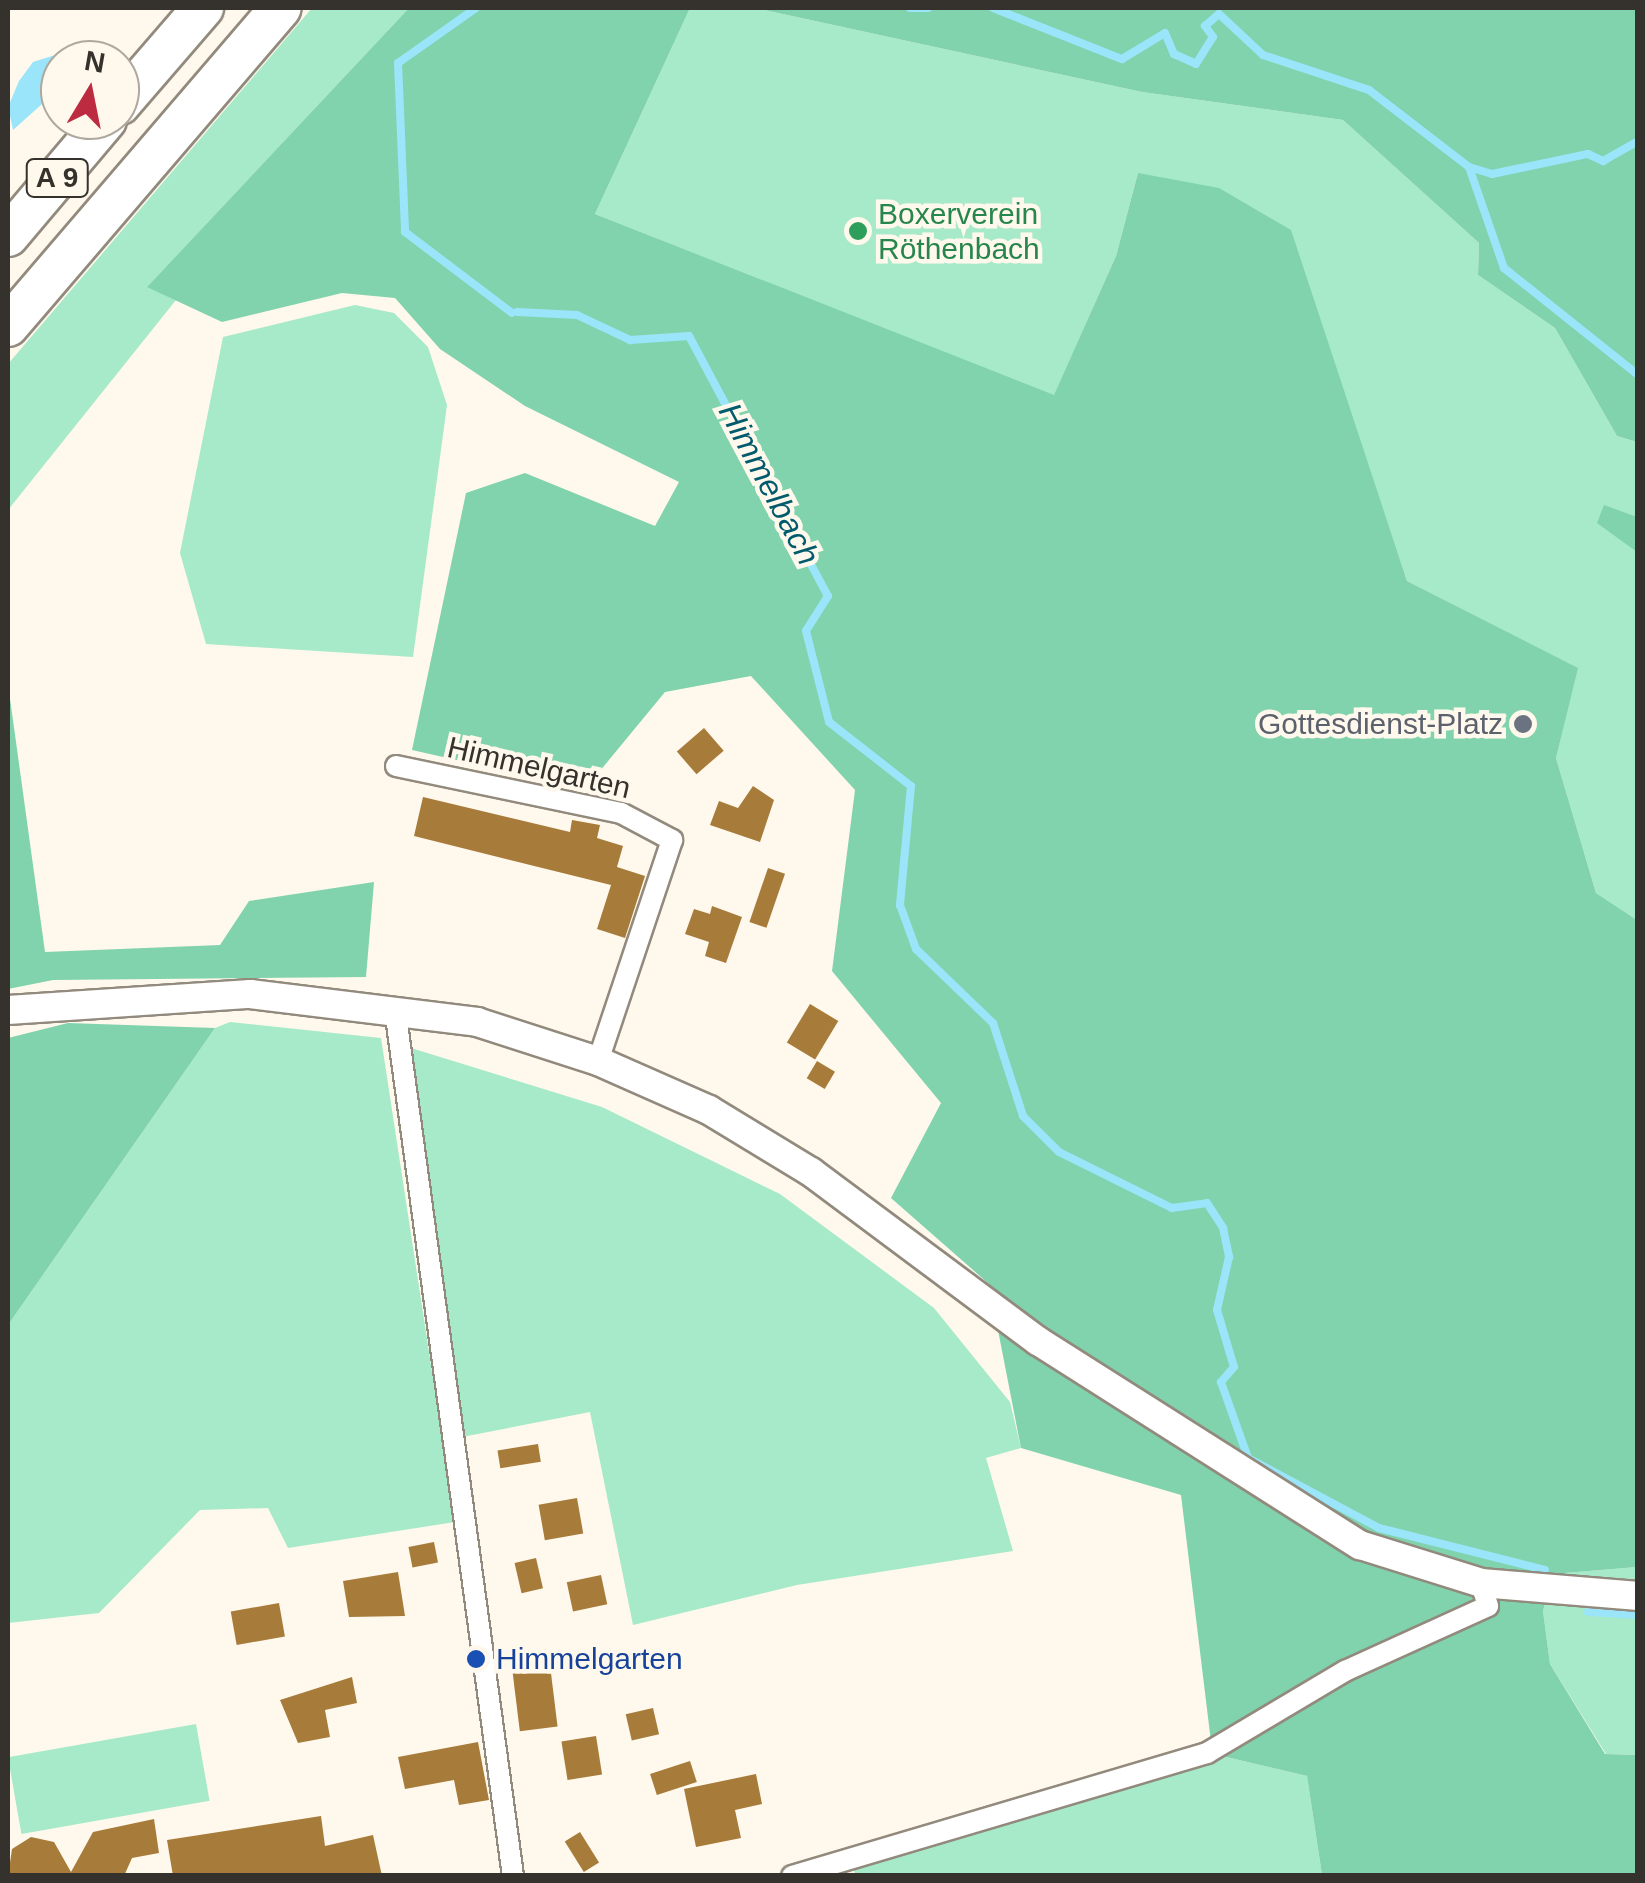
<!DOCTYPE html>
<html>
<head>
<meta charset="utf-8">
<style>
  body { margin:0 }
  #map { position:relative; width:1645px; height:1883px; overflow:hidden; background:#fff8ec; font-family:Helvetica,sans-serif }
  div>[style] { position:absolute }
  .green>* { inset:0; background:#a6eac9; transform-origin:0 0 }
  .forest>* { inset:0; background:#80d3ad }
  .water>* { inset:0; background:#9be5fa }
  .stream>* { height:8px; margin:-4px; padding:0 4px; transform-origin:4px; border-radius:4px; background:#9be5fa }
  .building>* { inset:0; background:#a77b3a; transform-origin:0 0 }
  .roads { filter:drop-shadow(2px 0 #928a7d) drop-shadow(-2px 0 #928a7d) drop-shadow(0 2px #928a7d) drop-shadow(0 -2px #928a7d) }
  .minor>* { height:20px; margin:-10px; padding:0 10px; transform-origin:10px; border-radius:10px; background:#fff }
  .tertiary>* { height:28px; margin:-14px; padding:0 14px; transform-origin:14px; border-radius:14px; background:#fff }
  .motorway>* { height:40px; margin:-20px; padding:0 20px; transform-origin:20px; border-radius:20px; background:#fff }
  .dots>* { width:28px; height:28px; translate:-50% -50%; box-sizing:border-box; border:5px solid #fff8ec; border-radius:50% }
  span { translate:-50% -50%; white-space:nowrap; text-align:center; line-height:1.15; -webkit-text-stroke:9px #fff8ec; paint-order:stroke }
  .shield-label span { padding:2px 8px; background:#fff8ec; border:2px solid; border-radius:8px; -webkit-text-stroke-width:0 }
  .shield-label { font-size:28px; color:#35312c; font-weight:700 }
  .leisure-label { font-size:30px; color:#27864d }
  .left { translate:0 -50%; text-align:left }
  .worship-label { font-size:30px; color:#5b616d }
  .right { translate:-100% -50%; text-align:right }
  .street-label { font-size:30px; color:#35312c }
  .transit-label { font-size:30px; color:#164399 }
  .water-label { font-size:32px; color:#025b6d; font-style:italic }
  .frame { position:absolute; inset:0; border:10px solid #35312c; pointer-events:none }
  .north { position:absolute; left:40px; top:40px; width:100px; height:100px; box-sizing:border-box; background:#fff8ec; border:2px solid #aea89f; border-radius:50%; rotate:10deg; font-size:28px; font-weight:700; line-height:40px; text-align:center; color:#35312c }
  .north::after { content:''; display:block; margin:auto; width:35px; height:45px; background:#bc2b3f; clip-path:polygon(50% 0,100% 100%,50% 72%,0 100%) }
</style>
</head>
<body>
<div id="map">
  <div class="green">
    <div style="clip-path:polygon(312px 8px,409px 8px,148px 286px,176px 300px,8px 510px,8px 364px)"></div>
    <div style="clip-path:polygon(690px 8px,755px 8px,1142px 92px,1343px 120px,1479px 243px,1478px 275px,1555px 328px,1617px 436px,1637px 442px,1637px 920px,1596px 893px,1556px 758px,1577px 668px,1407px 581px,1358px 435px,1138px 173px,1116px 256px,1054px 396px,595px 214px)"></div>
    <div style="clip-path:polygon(355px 305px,394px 313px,428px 347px,447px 405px,413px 657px,206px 644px,180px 553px,223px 337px)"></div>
    <div style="clip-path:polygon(230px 1022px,381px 1038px,455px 1522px,288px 1548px,268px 1508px,200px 1510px,99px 1613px,8px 1623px,8px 1325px,215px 1028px)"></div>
    <div style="clip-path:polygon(411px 1048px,602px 1107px,780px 1194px,934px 1308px,1010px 1402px,1021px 1448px,986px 1458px,1013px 1551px,797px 1585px,633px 1625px,590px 1412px,462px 1437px)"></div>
    <div style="clip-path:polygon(1637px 1567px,1637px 1755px,1606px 1754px,1550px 1664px,1543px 1611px,1553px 1574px)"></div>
    <div style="left:196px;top:1724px;width:78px;height:191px;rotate:80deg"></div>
    <div style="clip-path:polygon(1222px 1756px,1307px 1776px,1322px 1875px,856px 1876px,853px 1868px)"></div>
  </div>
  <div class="forest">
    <div style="clip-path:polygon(409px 8px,690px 8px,595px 214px,1054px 395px,1116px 256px,1138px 173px,1219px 188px,1291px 230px,1407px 581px,1578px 668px,1556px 758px,1596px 893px,1637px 920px,1637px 1567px,1553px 1574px,1543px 1611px,1550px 1664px,1605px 1754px,1637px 1755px,1637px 1875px,1322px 1875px,1307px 1776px,1222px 1756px,1211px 1742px,1181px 1495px,1021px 1448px,989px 1284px,891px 1198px,941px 1103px,832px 971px,855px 790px,751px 676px,665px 692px,585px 789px,412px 750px,466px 493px,525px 473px,655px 526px,679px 482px,525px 406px,440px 349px,395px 298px,342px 293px,222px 322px,147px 287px)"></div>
    <div style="clip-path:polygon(755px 8px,1637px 8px,1637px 442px,1617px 436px,1555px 328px,1478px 275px,1479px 243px,1343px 120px,1142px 92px)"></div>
    <div style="clip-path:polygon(1604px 505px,1637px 517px,1637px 552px,1597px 523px)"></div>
    <div style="clip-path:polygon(8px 684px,45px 952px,220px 945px,249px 901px,374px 882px,366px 977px,53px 980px,8px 989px)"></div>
    <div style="clip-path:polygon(68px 1023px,215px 1028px,8px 1325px,8px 1038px)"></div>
  </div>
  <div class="water">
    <div style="clip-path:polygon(71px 50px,74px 60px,60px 60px,60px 88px,13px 130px,8px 107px,19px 81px,33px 62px)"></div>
  </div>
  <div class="stream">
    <div style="left:476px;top:8px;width:95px;rotate:144.8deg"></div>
    <div style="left:398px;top:63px;width:169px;rotate:87.6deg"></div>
    <div style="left:405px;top:232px;width:134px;rotate:37.1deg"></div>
    <div style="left:910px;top:8px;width:18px"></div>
    <div style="left:993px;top:8px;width:139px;rotate:21.6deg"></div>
    <div style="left:1122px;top:59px;width:50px;rotate:-31.2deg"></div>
    <div style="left:1165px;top:33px;width:23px;rotate:67deg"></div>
    <div style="left:1174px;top:54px;width:24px;rotate:24deg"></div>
    <div style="left:1196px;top:64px;width:32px;rotate:-58deg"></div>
    <div style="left:1213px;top:37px;width:14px;rotate:-126deg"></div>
    <div style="left:1205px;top:26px;width:18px;rotate:-41deg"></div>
    <div style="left:1219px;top:14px;width:60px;rotate:43deg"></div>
    <div style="left:1263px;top:55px;width:112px;rotate:18.3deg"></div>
    <div style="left:1369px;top:90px;width:126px;rotate:37.6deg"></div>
    <div style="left:1469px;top:167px;width:107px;rotate:70.9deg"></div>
    <div style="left:1504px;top:268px;width:171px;rotate:38.6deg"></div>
    <div style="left:1469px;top:167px;width:24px;rotate:17deg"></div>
    <div style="left:1492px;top:174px;width:98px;rotate:-11.8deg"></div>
    <div style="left:1588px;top:154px;width:17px;rotate:25deg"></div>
    <div style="left:1603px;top:161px;width:40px;rotate:-29.7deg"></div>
    <div style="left:517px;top:312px;width:60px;rotate:2.9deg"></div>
    <div style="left:577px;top:315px;width:59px;rotate:25.3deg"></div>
    <div style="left:630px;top:340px;width:59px;rotate:-3.9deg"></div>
    <div style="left:689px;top:336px;width:295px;rotate:61.9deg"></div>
    <div style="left:828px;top:596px;width:41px;rotate:122.2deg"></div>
    <div style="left:806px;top:631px;width:94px;rotate:75.8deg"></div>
    <div style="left:829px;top:722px;width:104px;rotate:38deg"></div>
    <div style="left:911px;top:786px;width:120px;rotate:95.3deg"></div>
    <div style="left:900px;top:905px;width:47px;rotate:70deg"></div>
    <div style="left:916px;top:949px;width:107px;rotate:43.9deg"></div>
    <div style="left:993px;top:1023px;width:98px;rotate:72.1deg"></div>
    <div style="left:1023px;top:1116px;width:51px;rotate:45deg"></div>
    <div style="left:1059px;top:1152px;width:126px;rotate:26.4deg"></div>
    <div style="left:1172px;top:1208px;width:35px;rotate:-8deg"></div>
    <div style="left:1207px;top:1203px;width:30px;rotate:57deg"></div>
    <div style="left:1223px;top:1228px;width:30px;rotate:78deg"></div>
    <div style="left:1229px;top:1257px;width:54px;rotate:102.8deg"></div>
    <div style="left:1217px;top:1310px;width:59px;rotate:73.4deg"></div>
    <div style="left:1234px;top:1367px;width:20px;rotate:131deg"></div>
    <div style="left:1221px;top:1382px;width:81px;rotate:70.4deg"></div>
    <div style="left:1248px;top:1458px;width:149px;rotate:28.1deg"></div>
    <div style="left:1379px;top:1528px;width:171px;rotate:14.2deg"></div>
    <div style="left:1588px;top:1612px;width:50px;rotate:3.4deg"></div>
  </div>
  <div class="building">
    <div style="left:704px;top:728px;width:30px;height:36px;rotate:49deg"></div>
    <div style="clip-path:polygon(753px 786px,774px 800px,760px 842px,710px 825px,719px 801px,738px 808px)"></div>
    <div style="clip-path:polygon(423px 797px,570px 832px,572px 820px,600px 825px,597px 838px,623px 846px,617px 867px,645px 876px,625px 938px,597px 929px,611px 885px,414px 836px)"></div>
    <div style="left:768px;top:868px;width:18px;height:57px;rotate:19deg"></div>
    <div style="clip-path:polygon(712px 906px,742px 917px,726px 963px,705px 956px,709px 942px,685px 934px,694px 909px,710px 914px)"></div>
    <div style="left:810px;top:1004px;width:33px;height:45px;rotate:31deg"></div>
    <div style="left:817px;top:1061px;width:21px;height:20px;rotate:31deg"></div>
    <div style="left:538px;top:1444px;width:18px;height:41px;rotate:81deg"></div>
    <div style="left:577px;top:1498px;width:36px;height:39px;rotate:80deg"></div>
    <div style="left:434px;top:1542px;width:21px;height:26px;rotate:79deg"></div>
    <div style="left:536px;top:1558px;width:31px;height:22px;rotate:77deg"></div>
    <div style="clip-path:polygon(398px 1572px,405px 1616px,349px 1617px,343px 1581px)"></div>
    <div style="left:601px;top:1575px;width:30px;height:35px;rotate:78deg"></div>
    <div style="left:279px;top:1603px;width:34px;height:49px;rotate:80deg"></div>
    <div style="left:550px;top:1665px;width:62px;height:38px;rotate:83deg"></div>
    <div style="clip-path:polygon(352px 1677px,357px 1703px,325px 1710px,330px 1737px,298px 1743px,280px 1700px)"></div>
    <div style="left:653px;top:1708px;width:27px;height:28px;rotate:77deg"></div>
    <div style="left:596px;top:1736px;width:39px;height:35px;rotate:81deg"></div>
    <div style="clip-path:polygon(478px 1742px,489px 1800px,459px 1805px,454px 1780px,405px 1789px,398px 1757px)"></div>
    <div style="left:690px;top:1761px;width:22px;height:42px;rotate:72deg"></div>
    <div style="clip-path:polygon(756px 1774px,762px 1804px,735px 1810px,741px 1838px,696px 1847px,684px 1789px)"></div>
    <div style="clip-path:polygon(321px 1816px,325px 1846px,373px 1835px,382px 1876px,173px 1876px,167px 1840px)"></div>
    <div style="clip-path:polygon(154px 1819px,159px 1853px,132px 1858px,124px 1876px,8px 1876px,12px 1849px,31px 1837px,54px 1842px,71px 1872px,93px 1832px)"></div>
    <div style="left:580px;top:1832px;width:36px;height:18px;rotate:58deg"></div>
  </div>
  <div class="roads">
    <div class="minor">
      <div style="left:396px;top:766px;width:230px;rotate:11.8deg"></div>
      <div style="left:621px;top:813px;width:58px;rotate:27.9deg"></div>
      <div style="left:672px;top:840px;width:233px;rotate:108.5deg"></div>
      <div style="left:395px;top:1009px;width:875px;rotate:82.25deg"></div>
      <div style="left:792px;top:1876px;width:433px;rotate:-16.5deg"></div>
      <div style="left:1207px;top:1753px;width:161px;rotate:-30.7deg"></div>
      <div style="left:1345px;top:1671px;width:157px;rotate:-24.4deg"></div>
      <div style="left:1488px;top:1606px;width:24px;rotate:-107deg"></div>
    </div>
    <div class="tertiary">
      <div style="left:8px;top:1010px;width:243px;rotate:-3.8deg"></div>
      <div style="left:250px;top:994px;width:229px;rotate:7deg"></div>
      <div style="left:477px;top:1022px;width:127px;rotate:17.9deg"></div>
      <div style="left:598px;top:1061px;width:121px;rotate:23.8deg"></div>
      <div style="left:709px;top:1110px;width:119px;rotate:31.3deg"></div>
      <div style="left:811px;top:1172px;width:283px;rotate:36.7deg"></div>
      <div style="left:1038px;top:1341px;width:381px;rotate:32.4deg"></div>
      <div style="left:1360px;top:1545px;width:127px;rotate:17.4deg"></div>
      <div style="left:1481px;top:1583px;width:158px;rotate:4.7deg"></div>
    </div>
    <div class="motorway">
      <div style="left:120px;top:104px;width:127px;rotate:-49.2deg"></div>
      <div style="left:8px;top:236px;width:152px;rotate:-49.8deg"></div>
      <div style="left:8px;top:326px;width:419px;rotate:-49.4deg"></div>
    </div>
  </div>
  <div class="dots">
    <div style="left:858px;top:231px;background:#2e9e5b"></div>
    <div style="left:1523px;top:724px;background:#6b7280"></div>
    <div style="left:476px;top:1659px;background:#1a4fb4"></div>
  </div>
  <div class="shield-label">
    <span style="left:57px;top:178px">A 9</span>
  </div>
  <div class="leisure-label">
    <span class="left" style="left:878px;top:231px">Boxerverein<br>Röthenbach</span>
  </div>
  <div class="worship-label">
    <span class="right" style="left:1503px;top:724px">Gottesdienst-Platz</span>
  </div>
  <div class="street-label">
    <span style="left:539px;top:768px;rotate:13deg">Himmelgarten</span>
  </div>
  <div class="transit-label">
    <span class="left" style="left:496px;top:1659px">Himmelgarten</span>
  </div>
  <div class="water-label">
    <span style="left:769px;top:484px;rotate:62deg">Himmelbach</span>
  </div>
  <div class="frame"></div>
  <div class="north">N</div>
</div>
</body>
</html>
